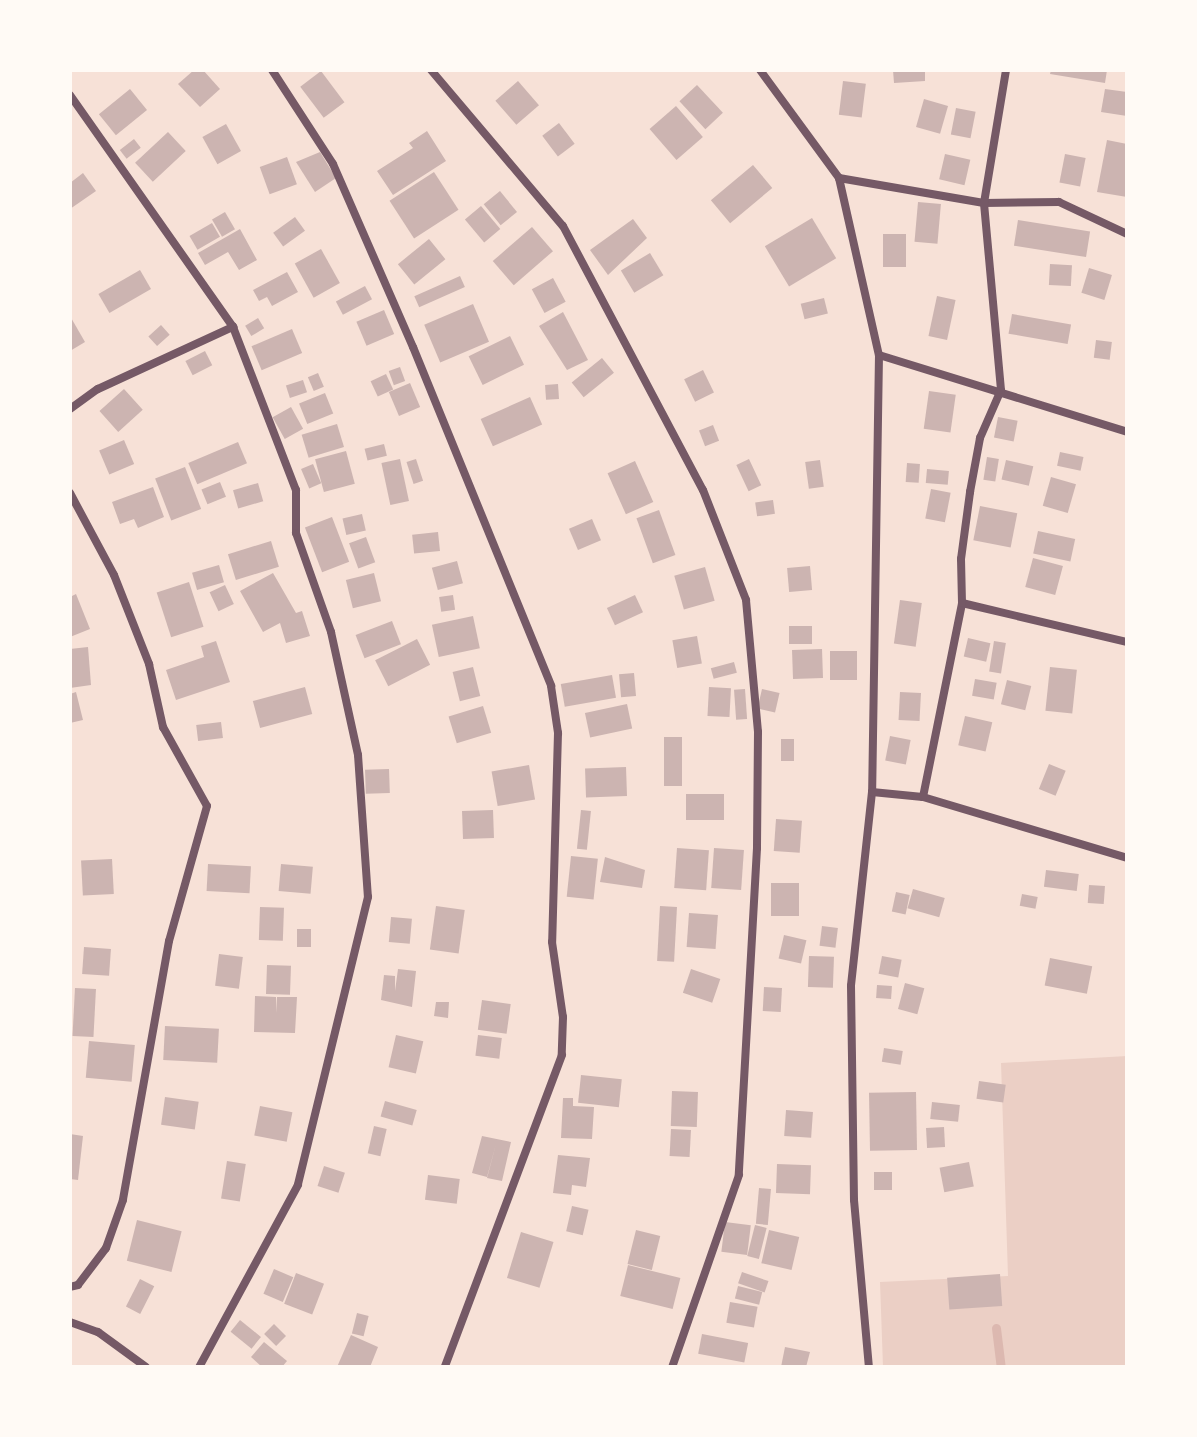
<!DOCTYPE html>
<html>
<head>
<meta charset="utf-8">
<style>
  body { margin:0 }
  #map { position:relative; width:1197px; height:1437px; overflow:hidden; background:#f7e1d7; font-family:Roboto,sans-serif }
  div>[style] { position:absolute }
  .green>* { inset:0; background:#ebcfc5 }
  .stream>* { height:9px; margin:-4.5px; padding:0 4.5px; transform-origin:4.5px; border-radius:4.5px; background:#dcb8b0 }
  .building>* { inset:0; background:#ccb4b1; transform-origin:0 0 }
  .minor>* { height:8px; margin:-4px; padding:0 4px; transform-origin:4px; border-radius:4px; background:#755966 }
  span { translate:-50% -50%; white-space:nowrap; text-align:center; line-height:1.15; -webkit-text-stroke:7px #fffaf5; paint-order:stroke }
  .frame { position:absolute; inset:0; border:72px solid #fffaf5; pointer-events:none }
</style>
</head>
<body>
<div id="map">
  <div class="green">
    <div style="clip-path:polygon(1127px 1056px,1127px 1367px,883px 1367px,880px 1282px,1008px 1276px,1001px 1063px)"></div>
  </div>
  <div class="stream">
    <div style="left:996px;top:1328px;width:39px;rotate:83deg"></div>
  </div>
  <div class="building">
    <div style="clip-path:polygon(194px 70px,203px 70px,220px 89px,200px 107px,178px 84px)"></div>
    <div style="clip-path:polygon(893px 70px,925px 70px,925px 81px,894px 83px)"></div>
    <div style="clip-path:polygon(1051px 70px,1107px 70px,1105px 83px,1050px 74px)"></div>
    <div style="left:321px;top:71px;width:39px;height:26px;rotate:53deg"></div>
    <div style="left:518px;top:81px;width:32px;height:30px;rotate:49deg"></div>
    <div style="left:843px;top:81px;width:23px;height:34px;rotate:7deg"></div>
    <div style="left:697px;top:85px;width:38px;height:24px;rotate:47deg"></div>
    <div style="left:130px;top:89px;width:27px;height:40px;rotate:51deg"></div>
    <div style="clip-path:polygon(1105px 89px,1127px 92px,1127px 116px,1101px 112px)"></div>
    <div style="left:924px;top:99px;width:25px;height:29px;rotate:16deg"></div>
    <div style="left:676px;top:106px;width:41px;height:35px;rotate:49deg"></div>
    <div style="left:956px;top:108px;width:20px;height:27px;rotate:11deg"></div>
    <div style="left:559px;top:123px;width:26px;height:21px;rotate:53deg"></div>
    <div style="left:226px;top:124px;width:31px;height:27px;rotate:61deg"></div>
    <div style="clip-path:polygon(427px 131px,446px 161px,393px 195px,377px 171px,413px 148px,409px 143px)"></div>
    <div style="left:168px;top:132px;width:26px;height:45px;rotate:47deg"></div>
    <div style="left:134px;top:139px;width:11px;height:18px;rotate:52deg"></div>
    <div style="clip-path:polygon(1107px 140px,1127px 144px,1127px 197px,1097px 192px)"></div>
    <div style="clip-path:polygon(320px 152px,336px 178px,315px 192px,296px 162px)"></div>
    <div style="left:945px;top:154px;width:26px;height:26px;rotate:13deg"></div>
    <div style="left:1065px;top:154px;width:21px;height:29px;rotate:11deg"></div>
    <div style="left:287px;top:157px;width:29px;height:29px;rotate:70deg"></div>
    <div style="left:753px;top:165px;width:30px;height:55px;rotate:50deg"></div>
    <div style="left:434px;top:172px;width:45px;height:53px;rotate:57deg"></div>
    <div style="clip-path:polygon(83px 173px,96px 191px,70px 209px,70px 183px)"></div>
    <div style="left:500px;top:191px;width:27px;height:21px;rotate:51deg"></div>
    <div style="left:918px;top:202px;width:23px;height:40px;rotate:5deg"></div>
    <div style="left:481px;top:206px;width:30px;height:21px;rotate:50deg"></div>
    <div style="left:225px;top:212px;width:20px;height:15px;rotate:60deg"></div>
    <div style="left:295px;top:217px;width:17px;height:27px;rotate:54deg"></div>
    <div style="left:812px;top:218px;width:47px;height:55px;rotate:59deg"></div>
    <div style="clip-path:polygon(633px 219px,647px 238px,608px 275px,590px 250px)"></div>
    <div style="left:1018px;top:220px;width:73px;height:26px;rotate:9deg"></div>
    <div style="left:212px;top:223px;width:16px;height:26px;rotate:60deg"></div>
    <div style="left:532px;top:227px;width:32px;height:52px;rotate:49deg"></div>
    <div style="clip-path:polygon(240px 229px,257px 260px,239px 270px,228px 252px,205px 265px,198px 253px)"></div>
    <div style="left:883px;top:234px;width:23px;height:33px"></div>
    <div style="left:429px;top:239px;width:26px;height:40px;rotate:51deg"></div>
    <div style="left:321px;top:249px;width:39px;height:30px;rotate:61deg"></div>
    <div style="left:650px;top:253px;width:26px;height:34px;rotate:59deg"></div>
    <div style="left:1050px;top:264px;width:22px;height:21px;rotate:3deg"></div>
    <div style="left:1089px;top:268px;width:24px;height:26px;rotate:17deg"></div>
    <div style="left:140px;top:270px;width:22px;height:48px;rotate:60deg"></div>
    <div style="clip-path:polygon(287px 272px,298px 292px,272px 306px,267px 297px,259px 301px,253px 290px)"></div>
    <div style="left:460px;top:276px;width:12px;height:50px;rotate:66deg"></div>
    <div style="left:553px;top:278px;width:27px;height:24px;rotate:62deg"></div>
    <div style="left:365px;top:286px;width:15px;height:33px;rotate:62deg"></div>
    <div style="left:937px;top:296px;width:19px;height:41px;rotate:12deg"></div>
    <div style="left:824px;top:298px;width:16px;height:24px;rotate:76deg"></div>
    <div style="left:473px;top:304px;width:41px;height:53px;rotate:67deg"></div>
    <div style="left:384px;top:310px;width:26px;height:30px;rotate:67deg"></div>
    <div style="clip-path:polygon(563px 312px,588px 360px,567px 370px,539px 326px)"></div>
    <div style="left:1012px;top:314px;width:60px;height:20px;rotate:10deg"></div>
    <div style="clip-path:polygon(70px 316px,85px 342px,70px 351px)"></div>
    <div style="left:258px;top:318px;width:12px;height:15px;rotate:59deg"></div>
    <div style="left:161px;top:325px;width:13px;height:17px;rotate:48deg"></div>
    <div style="left:292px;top:329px;width:26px;height:44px;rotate:67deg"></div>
    <div style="left:510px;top:336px;width:32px;height:46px;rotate:64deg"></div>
    <div style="left:1096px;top:340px;width:16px;height:18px;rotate:7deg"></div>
    <div style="left:205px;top:351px;width:16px;height:22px;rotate:63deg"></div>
    <div style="left:602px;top:358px;width:19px;height:39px;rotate:51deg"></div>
    <div style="left:400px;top:367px;width:15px;height:12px;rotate:70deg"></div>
    <div style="left:703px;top:370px;width:25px;height:21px;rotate:64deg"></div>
    <div style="left:318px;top:373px;width:15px;height:11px;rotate:67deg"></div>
    <div style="left:386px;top:374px;width:17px;height:17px;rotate:65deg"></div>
    <div style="left:303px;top:380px;width:13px;height:18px;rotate:72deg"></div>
    <div style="left:410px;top:383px;width:26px;height:23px;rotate:67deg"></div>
    <div style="left:558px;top:384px;width:15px;height:13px;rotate:86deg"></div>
    <div style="left:124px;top:389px;width:28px;height:33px;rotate:48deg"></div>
    <div style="left:929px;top:391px;width:27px;height:38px;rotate:8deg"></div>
    <div style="left:325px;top:393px;width:22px;height:28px;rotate:68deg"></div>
    <div style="left:530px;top:397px;width:30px;height:54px;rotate:66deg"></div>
    <div style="left:291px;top:407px;width:25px;height:21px;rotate:61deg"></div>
    <div style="left:998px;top:417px;width:20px;height:21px;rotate:11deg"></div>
    <div style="left:337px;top:424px;width:24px;height:37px;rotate:73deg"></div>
    <div style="left:713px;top:425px;width:17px;height:15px;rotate:69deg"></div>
    <div style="left:124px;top:440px;width:26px;height:27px;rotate:67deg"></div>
    <div style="left:238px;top:442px;width:23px;height:54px;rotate:67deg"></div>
    <div style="left:384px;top:444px;width:12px;height:20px;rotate:76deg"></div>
    <div style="left:346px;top:451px;width:34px;height:32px;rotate:75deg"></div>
    <div style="left:1060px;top:452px;width:24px;height:14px;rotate:12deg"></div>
    <div style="left:987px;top:457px;width:12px;height:23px;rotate:9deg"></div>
    <div style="left:400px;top:459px;width:43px;height:19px;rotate:78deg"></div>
    <div style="left:416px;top:459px;width:23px;height:10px;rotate:72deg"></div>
    <div style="left:749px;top:459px;width:29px;height:14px;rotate:65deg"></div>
    <div style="left:820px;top:460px;width:27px;height:15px;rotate:82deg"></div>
    <div style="left:1006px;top:460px;width:28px;height:20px;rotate:13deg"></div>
    <div style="left:635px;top:461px;width:45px;height:30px;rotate:66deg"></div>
    <div style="left:907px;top:463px;width:13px;height:19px;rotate:4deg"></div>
    <div style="left:313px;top:464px;width:21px;height:13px;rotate:67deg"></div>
    <div style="left:185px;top:467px;width:45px;height:32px;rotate:69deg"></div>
    <div style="left:927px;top:469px;width:22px;height:14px;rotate:5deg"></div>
    <div style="left:1051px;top:477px;width:26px;height:30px;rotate:16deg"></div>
    <div style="left:220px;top:482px;width:16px;height:20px;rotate:68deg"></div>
    <div style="left:258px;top:483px;width:19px;height:26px;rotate:74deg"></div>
    <div style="clip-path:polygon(153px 487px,164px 517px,138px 528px,134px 519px,120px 524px,112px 502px)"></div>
    <div style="left:931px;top:489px;width:20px;height:30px;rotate:11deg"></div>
    <div style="left:773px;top:500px;width:14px;height:18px;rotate:82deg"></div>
    <div style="left:980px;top:506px;width:38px;height:35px;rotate:11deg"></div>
    <div style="left:659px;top:510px;width:48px;height:24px;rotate:70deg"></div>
    <div style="left:362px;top:514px;width:17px;height:20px;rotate:77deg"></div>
    <div style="left:332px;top:517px;width:48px;height:29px;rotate:69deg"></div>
    <div style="left:592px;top:519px;width:23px;height:25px;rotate:67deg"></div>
    <div style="left:1038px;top:531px;width:38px;height:23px;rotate:12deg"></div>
    <div style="left:438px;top:532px;width:19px;height:26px;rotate:84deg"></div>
    <div style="left:366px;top:537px;width:27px;height:18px;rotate:70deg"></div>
    <div style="left:271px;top:541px;width:27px;height:45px;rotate:73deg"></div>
    <div style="left:1033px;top:558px;width:31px;height:30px;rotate:15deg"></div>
    <div style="left:457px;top:561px;width:23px;height:26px;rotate:75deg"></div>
    <div style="left:219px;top:565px;width:18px;height:28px;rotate:74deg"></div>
    <div style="left:810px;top:566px;width:24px;height:23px;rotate:85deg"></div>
    <div style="left:705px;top:567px;width:35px;height:32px;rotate:74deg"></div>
    <div style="clip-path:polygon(273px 573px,296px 613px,302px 611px,310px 636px,286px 643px,280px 623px,263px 632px,240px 591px)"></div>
    <div style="left:374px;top:573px;width:29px;height:29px;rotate:76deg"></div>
    <div style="left:189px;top:582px;width:47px;height:34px;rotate:72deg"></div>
    <div style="left:225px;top:585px;width:21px;height:17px;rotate:65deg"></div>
    <div style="clip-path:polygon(76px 594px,90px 629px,70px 637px,70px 597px)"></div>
    <div style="left:453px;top:595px;width:15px;height:14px;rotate:82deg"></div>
    <div style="left:635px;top:595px;width:19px;height:31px;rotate:65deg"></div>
    <div style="left:900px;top:600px;width:22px;height:44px;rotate:8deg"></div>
    <div style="left:473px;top:616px;width:33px;height:42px;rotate:78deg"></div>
    <div style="left:392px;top:621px;width:25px;height:39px;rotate:69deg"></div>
    <div style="left:789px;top:626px;width:23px;height:18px"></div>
    <div style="left:697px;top:636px;width:28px;height:25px;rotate:80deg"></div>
    <div style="left:968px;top:638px;width:23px;height:19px;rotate:13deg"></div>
    <div style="left:417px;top:639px;width:29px;height:47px;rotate:63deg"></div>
    <div style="clip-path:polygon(216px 641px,230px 682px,176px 700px,166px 670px,204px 657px,201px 646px)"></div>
    <div style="left:994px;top:641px;width:12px;height:31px;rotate:9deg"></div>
    <div style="clip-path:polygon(88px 647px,91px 685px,70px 688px,70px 649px)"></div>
    <div style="left:822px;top:649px;width:29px;height:30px;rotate:88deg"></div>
    <div style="left:857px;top:651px;width:29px;height:27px;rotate:90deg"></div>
    <div style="left:734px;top:662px;width:11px;height:24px;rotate:75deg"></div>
    <div style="left:473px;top:667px;width:30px;height:21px;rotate:76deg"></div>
    <div style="left:1050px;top:667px;width:27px;height:44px;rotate:6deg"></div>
    <div style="left:634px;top:673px;width:23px;height:15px;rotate:85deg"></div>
    <div style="left:612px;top:675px;width:23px;height:52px;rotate:80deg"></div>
    <div style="left:975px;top:679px;width:22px;height:17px;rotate:10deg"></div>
    <div style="left:1007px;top:680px;width:25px;height:25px;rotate:14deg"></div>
    <div style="left:305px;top:687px;width:28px;height:54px;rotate:75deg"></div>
    <div style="left:709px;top:687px;width:22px;height:29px;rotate:3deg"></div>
    <div style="left:745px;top:689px;width:30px;height:11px;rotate:86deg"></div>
    <div style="left:762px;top:689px;width:18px;height:20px;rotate:13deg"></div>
    <div style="clip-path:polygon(76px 692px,83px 720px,70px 723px,70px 694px)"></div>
    <div style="left:900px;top:692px;width:21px;height:28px;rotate:3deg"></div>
    <div style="left:627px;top:704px;width:25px;height:43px;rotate:78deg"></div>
    <div style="left:483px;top:706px;width:28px;height:36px;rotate:73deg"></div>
    <div style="left:965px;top:716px;width:28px;height:30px;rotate:13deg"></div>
    <div style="left:221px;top:722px;width:16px;height:25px;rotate:83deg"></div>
    <div style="left:890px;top:736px;width:21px;height:25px;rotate:11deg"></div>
    <div style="left:664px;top:737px;width:18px;height:49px"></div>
    <div style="left:781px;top:739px;width:13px;height:22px"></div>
    <div style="left:1049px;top:764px;width:18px;height:27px;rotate:22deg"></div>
    <div style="left:529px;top:765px;width:35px;height:38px;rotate:80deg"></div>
    <div style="left:626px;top:767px;width:29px;height:41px;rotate:88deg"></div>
    <div style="left:389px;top:769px;width:24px;height:24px;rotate:88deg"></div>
    <div style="left:686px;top:794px;width:38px;height:26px"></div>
    <div style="left:493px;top:810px;width:28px;height:31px;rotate:88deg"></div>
    <div style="left:581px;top:810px;width:10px;height:39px;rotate:6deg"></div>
    <div style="left:776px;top:819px;width:26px;height:32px;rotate:4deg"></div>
    <div style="left:677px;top:848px;width:32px;height:40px;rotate:4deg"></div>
    <div style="left:714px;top:848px;width:30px;height:40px;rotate:4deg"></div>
    <div style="left:571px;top:856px;width:27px;height:41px;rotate:6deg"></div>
    <div style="clip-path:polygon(605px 857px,645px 870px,642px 888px,600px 882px)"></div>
    <div style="left:112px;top:859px;width:35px;height:31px;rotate:87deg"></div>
    <div style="left:208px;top:864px;width:43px;height:27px;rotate:3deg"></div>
    <div style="left:281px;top:864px;width:32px;height:27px;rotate:5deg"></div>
    <div style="left:1046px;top:870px;width:33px;height:17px;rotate:7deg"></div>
    <div style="left:771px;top:883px;width:28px;height:33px"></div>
    <div style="left:1089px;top:885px;width:16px;height:18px;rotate:4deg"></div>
    <div style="left:913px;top:889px;width:33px;height:20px;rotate:16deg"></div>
    <div style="left:896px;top:892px;width:14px;height:20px;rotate:12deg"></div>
    <div style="left:1022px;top:894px;width:16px;height:12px;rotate:11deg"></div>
    <div style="left:436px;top:906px;width:29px;height:44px;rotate:8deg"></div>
    <div style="left:660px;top:906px;width:17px;height:55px;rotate:3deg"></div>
    <div style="left:260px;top:907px;width:24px;height:33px;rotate:2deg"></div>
    <div style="left:689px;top:913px;width:29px;height:34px;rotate:4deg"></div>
    <div style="left:391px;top:917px;width:21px;height:25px;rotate:5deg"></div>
    <div style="left:822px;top:926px;width:16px;height:20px;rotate:7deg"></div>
    <div style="left:297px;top:929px;width:14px;height:18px"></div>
    <div style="left:784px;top:935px;width:23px;height:24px;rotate:13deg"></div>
    <div style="left:84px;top:947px;width:27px;height:27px;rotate:4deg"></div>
    <div style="left:219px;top:954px;width:24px;height:32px;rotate:7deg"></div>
    <div style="left:809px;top:956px;width:25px;height:31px;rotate:2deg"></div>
    <div style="left:882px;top:956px;width:20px;height:18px;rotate:11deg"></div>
    <div style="left:1050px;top:958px;width:43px;height:28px;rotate:11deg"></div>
    <div style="left:267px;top:965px;width:24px;height:29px;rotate:2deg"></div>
    <div style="clip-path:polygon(398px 969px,416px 971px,412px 1007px,381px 1000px,384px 975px,395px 976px,395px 991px)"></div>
    <div style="left:691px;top:969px;width:31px;height:25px;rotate:19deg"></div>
    <div style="left:905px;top:983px;width:20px;height:27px;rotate:15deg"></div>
    <div style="left:877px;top:985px;width:15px;height:13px;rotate:4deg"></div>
    <div style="left:764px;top:987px;width:18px;height:24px;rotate:3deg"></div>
    <div style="left:75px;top:988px;width:21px;height:48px;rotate:3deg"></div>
    <div style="clip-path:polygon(255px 996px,276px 997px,277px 1013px,277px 997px,297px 997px,295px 1033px,254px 1032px)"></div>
    <div style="left:482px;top:1000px;width:29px;height:30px;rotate:8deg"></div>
    <div style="clip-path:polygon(436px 1002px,449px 1002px,448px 1018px,434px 1016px)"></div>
    <div style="left:165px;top:1026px;width:54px;height:34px;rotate:3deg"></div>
    <div style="left:396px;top:1035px;width:28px;height:33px;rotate:13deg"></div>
    <div style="left:478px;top:1035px;width:24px;height:21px;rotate:7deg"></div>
    <div style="left:89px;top:1041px;width:46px;height:37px;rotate:5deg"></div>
    <div style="left:884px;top:1048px;width:19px;height:14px;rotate:9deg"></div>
    <div style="left:581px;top:1075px;width:41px;height:28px;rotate:6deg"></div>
    <div style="left:979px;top:1081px;width:27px;height:18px;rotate:8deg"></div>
    <div style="left:672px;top:1091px;width:26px;height:35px;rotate:2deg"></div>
    <div style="left:916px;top:1092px;width:58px;height:47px;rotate:89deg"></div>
    <div style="left:165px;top:1097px;width:34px;height:28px;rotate:8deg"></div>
    <div style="clip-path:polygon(563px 1098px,573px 1098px,573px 1106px,594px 1107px,592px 1139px,561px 1138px)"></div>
    <div style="left:385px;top:1101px;width:33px;height:16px;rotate:16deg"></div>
    <div style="left:932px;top:1102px;width:28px;height:17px;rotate:6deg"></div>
    <div style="left:260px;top:1106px;width:33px;height:30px;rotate:11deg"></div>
    <div style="left:786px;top:1110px;width:27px;height:26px;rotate:4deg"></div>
    <div style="left:374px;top:1126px;width:13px;height:28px;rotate:13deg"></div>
    <div style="left:944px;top:1127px;width:20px;height:18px;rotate:87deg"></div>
    <div style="left:671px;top:1129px;width:20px;height:27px;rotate:3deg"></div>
    <div style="clip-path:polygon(70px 1134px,83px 1136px,78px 1180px,70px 1179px)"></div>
    <div style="clip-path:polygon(482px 1136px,511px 1142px,502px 1181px,487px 1178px,496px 1144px,487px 1177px,472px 1173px)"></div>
    <div style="clip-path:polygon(558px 1155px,590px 1158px,586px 1187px,572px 1185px,571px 1195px,553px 1193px)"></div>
    <div style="left:227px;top:1161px;width:19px;height:38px;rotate:9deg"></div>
    <div style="left:969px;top:1162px;width:25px;height:30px;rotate:79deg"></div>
    <div style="left:777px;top:1164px;width:34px;height:29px;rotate:2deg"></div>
    <div style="left:324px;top:1166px;width:22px;height:21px;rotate:18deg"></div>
    <div style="left:874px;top:1172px;width:18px;height:18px"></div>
    <div style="left:428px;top:1175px;width:32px;height:25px;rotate:7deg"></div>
    <div style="left:759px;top:1188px;width:12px;height:36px;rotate:5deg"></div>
    <div style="left:572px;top:1206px;width:17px;height:26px;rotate:13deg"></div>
    <div style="left:137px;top:1220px;width:46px;height:42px;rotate:14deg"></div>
    <div style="left:725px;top:1222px;width:26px;height:30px;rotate:7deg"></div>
    <div style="left:755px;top:1225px;width:12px;height:32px;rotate:14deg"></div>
    <div style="left:636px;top:1230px;width:25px;height:35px;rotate:14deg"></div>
    <div style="left:769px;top:1230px;width:31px;height:34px;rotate:13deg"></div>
    <div style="left:521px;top:1232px;width:34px;height:48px;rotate:17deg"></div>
    <div style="left:628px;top:1265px;width:54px;height:32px;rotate:14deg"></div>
    <div style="left:274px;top:1269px;width:21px;height:27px;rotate:23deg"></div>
    <div style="left:742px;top:1272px;width:28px;height:12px;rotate:19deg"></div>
    <div style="left:296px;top:1273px;width:30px;height:33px;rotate:21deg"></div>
    <div style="left:1000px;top:1274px;width:32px;height:53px;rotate:86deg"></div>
    <div style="left:140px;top:1279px;width:16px;height:31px;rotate:27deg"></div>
    <div style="left:738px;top:1286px;width:25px;height:13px;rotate:14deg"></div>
    <div style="left:730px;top:1302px;width:28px;height:21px;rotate:10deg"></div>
    <div style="left:357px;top:1313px;width:12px;height:21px;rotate:14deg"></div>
    <div style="left:240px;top:1320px;width:27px;height:15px;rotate:39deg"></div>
    <div style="left:274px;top:1324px;width:17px;height:14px;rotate:45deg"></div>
    <div style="left:702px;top:1334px;width:47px;height:20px;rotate:11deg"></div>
    <div style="clip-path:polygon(351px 1335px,378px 1347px,370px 1367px,337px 1367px)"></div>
    <div style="clip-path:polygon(264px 1342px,287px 1361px,282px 1367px,262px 1367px,251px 1357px)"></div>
    <div style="clip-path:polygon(785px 1347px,810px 1352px,806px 1367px,781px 1367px)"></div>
  </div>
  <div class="minor">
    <div style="left:272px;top:70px;width:112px;rotate:57deg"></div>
    <div style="left:333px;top:164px;width:200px;rotate:66.4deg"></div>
    <div style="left:413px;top:347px;width:366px;rotate:67.8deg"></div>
    <div style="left:551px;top:686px;width:48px;rotate:81.5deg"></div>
    <div style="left:558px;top:733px;width:209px;rotate:91.6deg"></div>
    <div style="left:552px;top:942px;width:76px;rotate:81.7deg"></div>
    <div style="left:563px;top:1017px;width:38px;rotate:92deg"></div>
    <div style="left:562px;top:1055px;width:333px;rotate:110.6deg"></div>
    <div style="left:431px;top:70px;width:204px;rotate:49.8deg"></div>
    <div style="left:563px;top:226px;width:299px;rotate:62.1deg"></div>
    <div style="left:703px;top:490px;width:118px;rotate:68.6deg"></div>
    <div style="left:746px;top:600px;width:133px;rotate:84.8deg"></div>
    <div style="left:758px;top:732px;width:116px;rotate:90.5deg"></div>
    <div style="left:757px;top:848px;width:327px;rotate:93.2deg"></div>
    <div style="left:739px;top:1175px;width:203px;rotate:109.2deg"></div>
    <div style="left:760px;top:70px;width:134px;rotate:53.8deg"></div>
    <div style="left:839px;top:178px;width:181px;rotate:77.3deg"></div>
    <div style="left:879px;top:355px;width:437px;rotate:90.9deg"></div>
    <div style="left:872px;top:792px;width:195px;rotate:96.2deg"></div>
    <div style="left:851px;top:986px;width:214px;rotate:89.2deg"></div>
    <div style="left:854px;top:1200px;width:168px;rotate:84.9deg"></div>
    <div style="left:70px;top:95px;width:284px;rotate:54.9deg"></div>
    <div style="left:233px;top:327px;width:175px;rotate:68.9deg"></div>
    <div style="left:296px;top:490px;width:43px;rotate:90deg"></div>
    <div style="left:296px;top:533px;width:105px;rotate:70.5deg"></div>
    <div style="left:331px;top:632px;width:126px;rotate:77.6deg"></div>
    <div style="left:358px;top:755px;width:142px;rotate:86deg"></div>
    <div style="left:368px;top:897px;width:296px;rotate:103.7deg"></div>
    <div style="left:298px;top:1185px;width:207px;rotate:118.5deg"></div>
    <div style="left:839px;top:178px;width:147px;rotate:9.8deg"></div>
    <div style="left:984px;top:203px;width:75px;rotate:-0.8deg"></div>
    <div style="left:1059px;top:202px;width:75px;rotate:25.2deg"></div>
    <div style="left:879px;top:355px;width:260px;rotate:17.2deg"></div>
    <div style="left:70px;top:409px;width:34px;rotate:-36deg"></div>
    <div style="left:98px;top:389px;width:149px;rotate:-24.7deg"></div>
    <div style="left:70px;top:493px;width:93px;rotate:61.8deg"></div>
    <div style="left:114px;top:575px;width:96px;rotate:68.5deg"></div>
    <div style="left:149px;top:664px;width:65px;rotate:77.5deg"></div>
    <div style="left:163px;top:727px;width:90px;rotate:60.9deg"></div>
    <div style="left:207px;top:806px;width:140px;rotate:105.7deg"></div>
    <div style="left:169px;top:941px;width:263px;rotate:100.1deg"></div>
    <div style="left:123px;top:1200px;width:51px;rotate:109.5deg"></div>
    <div style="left:106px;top:1248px;width:46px;rotate:127.1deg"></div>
    <div style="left:78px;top:1285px;width:8px;rotate:166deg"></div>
    <div style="left:962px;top:603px;width:170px;rotate:13.3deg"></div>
    <div style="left:872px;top:792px;width:51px;rotate:5.6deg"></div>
    <div style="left:923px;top:797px;width:213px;rotate:16.6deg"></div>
    <div style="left:923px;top:797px;width:198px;rotate:-78.6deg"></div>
    <div style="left:962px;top:603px;width:44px;rotate:-91.3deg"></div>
    <div style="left:961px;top:559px;width:68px;rotate:-82.3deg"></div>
    <div style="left:970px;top:492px;width:55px;rotate:-79.5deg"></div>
    <div style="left:980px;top:438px;width:52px;rotate:-66.4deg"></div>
    <div style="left:1001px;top:390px;width:188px;rotate:-95.2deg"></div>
    <div style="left:984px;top:203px;width:135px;rotate:-80.6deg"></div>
    <div style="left:70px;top:1322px;width:30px;rotate:20deg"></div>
    <div style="left:98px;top:1332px;width:59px;rotate:36.1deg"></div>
  </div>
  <div class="frame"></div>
</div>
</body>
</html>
